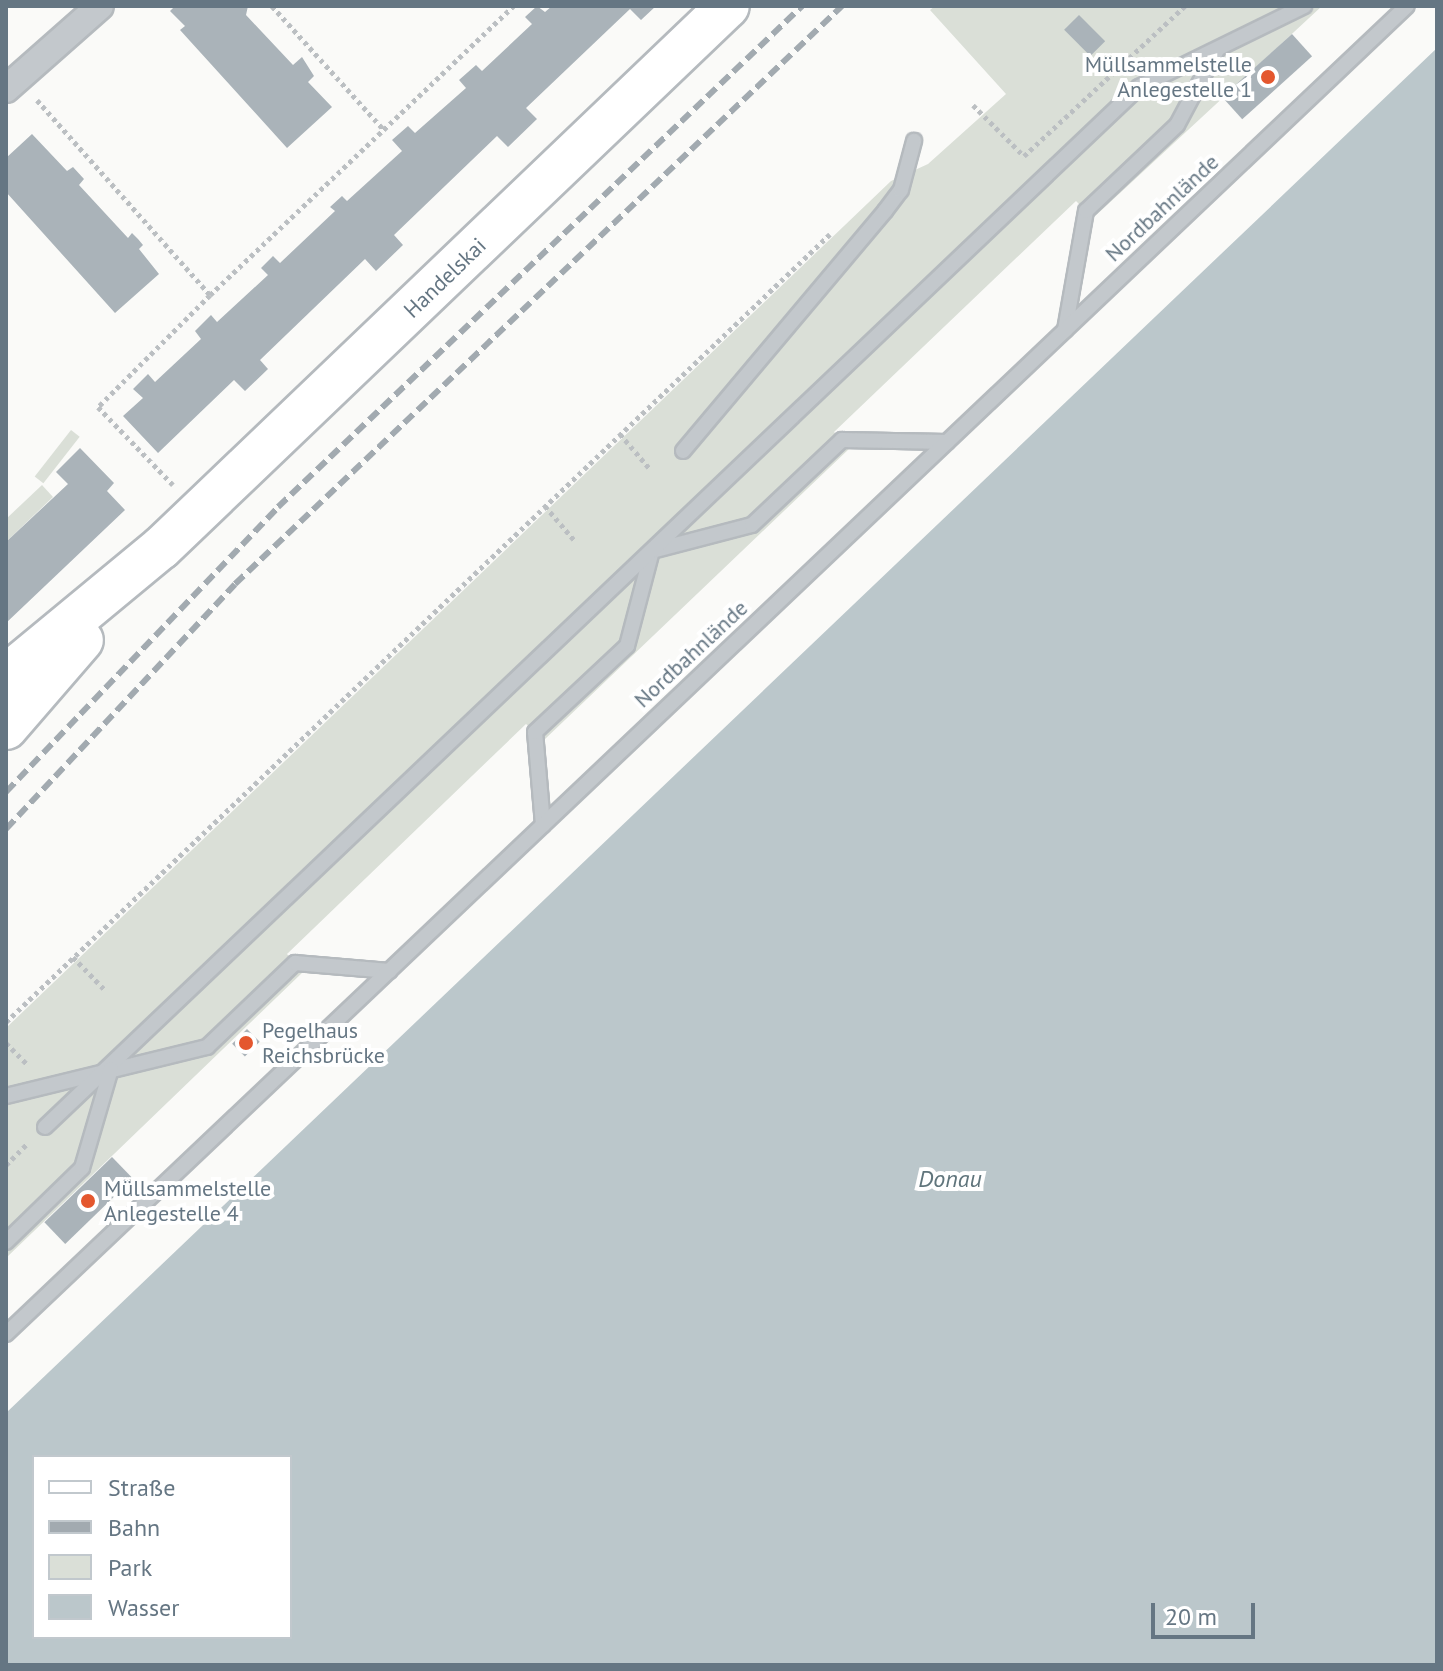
<!DOCTYPE html>
<html>
<head>
<meta charset="utf-8">
<style>
  body { margin:0 }
  #map { position:relative; width:1443px; height:1671px; overflow:hidden; background:#fafaf8; font-family:"PT Sans",sans-serif }
  div>[style] { position:absolute }
  .green>* { inset:0; background:#dadfd7; transform-origin:0 0 }
  .water>* { inset:0; background:#bbc7cb }
  .building>* { inset:0; background:#aab3b9; transform-origin:0 0 }
  .path>* { height:5px; margin-top:-2.5px; transform-origin:0; background:repeating-linear-gradient(90deg,#bbbfc2 0 4px,transparent 0 8px) }
  .roads { filter:drop-shadow(2px 0 #b5babe) drop-shadow(-2px 0 #b5babe) drop-shadow(0 2px #b5babe) drop-shadow(0 -2px #b5babe) }
  .lane>* { height:14px; margin:-7px; padding:0 7px; transform-origin:7px; border-radius:7px; background:#c3c8cc }
  .street>* { height:26px; margin:-13px; padding:0 13px; transform-origin:13px; border-radius:13px; background:#c3c8cc }
  .primary>* { height:42px; margin:-21px; padding:0 21px; transform-origin:21px; border-radius:21px; background:#fff }
  .rail>* { height:6px; margin-top:-3px; transform-origin:0; background:repeating-linear-gradient(90deg,#a2aab0 0 12px,transparent 0 18px) }
  .dots>* { width:22px; height:22px; translate:-50% -50%; box-sizing:border-box; border:4px solid #fff; border-radius:50% }
  span { translate:-50% -50%; white-space:nowrap; text-align:center; line-height:1.15; -webkit-text-stroke:8px #fff; paint-order:stroke }
  .poi-label { font-size:22px; color:#657683 }
  .right { translate:-100% -50%; text-align:right }
  .left { translate:0 -50%; text-align:left }
  .street-label { font-size:22px; color:#657683 }
  .water-label { font-size:24px; color:#60757c; font-style:italic }
  .frame { position:absolute; inset:0; border:8px solid #657683; pointer-events:none }
  .legend { position:absolute; left:32px; top:1455px; width:260px; height:184px; box-sizing:border-box; background:#fff; border:2px solid #c1c8cd; margin:0; padding:10px 14px; list-style:none; font-size:24px; color:#657683 }
  .legend li { display:flex; align-items:center; gap:16px; height:40px }
  .legend b { width:40px; border:2px solid #c1c8cd }
  .scale { position:absolute; left:1151px; top:1603px; width:104px; height:36px; box-sizing:border-box; border:4px solid #657683; border-top:0; padding-left:10px; font-size:24px; line-height:28px; white-space:nowrap; color:#657683; -webkit-text-stroke:6px #fff; paint-order:stroke }
</style>
</head>
<body>
<div id="map">
  <div class="green">
    <div style="clip-path:polygon(935px 6px,1322px 6px,1093px 218px,1076px 201px,834px 432px,850px 448px,544px 740px,526px 724px,287px 954px,303px 972px,6px 1258px,6px 1028px,891px 181px,928px 164px,1006px 94px,930px 10px)"></div>
    <div style="left:71px;top:430px;width:11px;height:59px;rotate:38deg"></div>
    <div style="clip-path:polygon(42px 485px,53px 497px,6px 542px,6px 519px)"></div>
  </div>
  <div class="water">
    <div style="clip-path:polygon(evenodd,1437px 48px,1437px 1665px,6px 1665px,6px 1413px,1437px 48px,34px 1457px,290px 1457px,290px 1637px,34px 1637px,34px 1457px)"></div>
  </div>
  <div class="building">
    <div style="clip-path:polygon(175px 6px,248px 6px,246px 15px,293px 65px,302px 57px,314px 76px,308px 82px,332px 107px,287px 148px,180px 30px,185px 26px,170px 11px)"></div>
    <div style="clip-path:polygon(537px 6px,545px 12px,552px 6px,656px 6px,641px 20px,630px 9px,526px 108px,537px 119px,508px 147px,497px 136px,394px 235px,403px 245px,376px 271px,365px 259px,260px 360px,268px 369px,245px 391px,234px 380px,158px 453px,123px 416px,143px 398px,133px 389px,148px 374px,155px 382px,201px 339px,195px 331px,211px 315px,217px 322px,268px 275px,261px 268px,273px 256px,280px 263px,335px 211px,330px 207px,342px 196px,347px 201px,402px 151px,392px 140px,408px 126px,415px 133px,466px 88px,459px 80px,476px 65px,482px 71px,532px 24px,525px 17px)"></div>
    <div style="left:1079px;top:15px;width:37px;height:21px;rotate:45deg"></div>
    <div style="left:1292px;top:34px;width:30px;height:94px;rotate:48deg"></div>
    <div style="clip-path:polygon(32px 134px,67px 171px,73px 167px,84px 179px,79px 185px,128px 238px,132px 233px,138px 239px,143px 245px,139px 249px,159px 274px,115px 313px,6px 192px,6px 158px)"></div>
    <div style="clip-path:polygon(80px 448px,114px 483px,107px 491px,125px 510px,6px 623px,6px 542px,68px 484px,56px 472px)"></div>
    <div style="left:247px;top:1029px;width:18px;height:21px;rotate:45deg"></div>
    <div style="left:112px;top:1157px;width:30px;height:94px;rotate:46deg"></div>
  </div>
  <div class="path">
    <div style="left:272px;top:6px;width:167px;rotate:47.9deg"></div>
    <div style="left:37px;top:100px;width:261px;rotate:48.4deg"></div>
    <div style="left:210px;top:295px;width:158px;rotate:135deg"></div>
    <div style="left:98px;top:407px;width:108px;rotate:46.1deg"></div>
    <div style="left:973px;top:105px;width:72px;rotate:45deg"></div>
    <div style="left:1024px;top:156px;width:220px;rotate:-43deg"></div>
    <div style="left:210px;top:295px;width:419px;rotate:-43.6deg"></div>
    <div style="left:620px;top:434px;width:45px;rotate:49.5deg"></div>
    <div style="left:545px;top:506px;width:45px;rotate:49.5deg"></div>
    <div style="left:73px;top:957px;width:47px;rotate:45.9deg"></div>
    <div style="left:6px;top:1022px;width:1140px;rotate:-43.72deg"></div>
    <div style="left:6px;top:1043px;width:31px;rotate:45deg"></div>
    <div style="left:6px;top:1165px;width:31px;rotate:-45deg"></div>
  </div>
  <div class="roads">
    <div class="lane">
      <div style="left:1065px;top:330px;width:121px;rotate:-80deg"></div>
      <div style="left:1086px;top:211px;width:125px;rotate:-43.4deg"></div>
      <div style="left:1177px;top:125px;width:85px;rotate:-61.9deg"></div>
      <div style="left:683px;top:451px;width:314px;rotate:-49.9deg"></div>
      <div style="left:885px;top:211px;width:26px;rotate:-53deg"></div>
      <div style="left:901px;top:190px;width:51px;rotate:-75.1deg"></div>
      <div style="left:543px;top:825px;width:93px;rotate:-94.9deg"></div>
      <div style="left:535px;top:732px;width:126px;rotate:-43.1deg"></div>
      <div style="left:627px;top:646px;width:98px;rotate:-75.3deg"></div>
      <div style="left:652px;top:551px;width:103px;rotate:-14.6deg"></div>
      <div style="left:752px;top:525px;width:124px;rotate:-43.4deg"></div>
      <div style="left:842px;top:440px;width:105px;rotate:1.1deg"></div>
      <div style="left:6px;top:1096px;width:207px;rotate:-13.7deg"></div>
      <div style="left:207px;top:1047px;width:122px;rotate:-43.7deg"></div>
      <div style="left:295px;top:963px;width:95px;rotate:4.8deg"></div>
      <div style="left:45px;top:1127px;width:1509px;rotate:-43.55deg"></div>
      <div style="left:1139px;top:87px;width:184px;rotate:-26.1deg"></div>
      <div style="left:6px;top:1242px;width:106px;rotate:-44.2deg"></div>
      <div style="left:82px;top:1168px;width:103px;rotate:-73.7deg"></div>
      <div style="left:6px;top:1334px;width:1930px;rotate:-43.47deg"></div>
    </div>
    <div class="street">
      <div style="left:6px;top:89px;width:125px;rotate:-41.4deg"></div>
    </div>
    <div class="primary">
      <div style="left:6px;top:676px;width:201px;rotate:-39.6deg"></div>
      <div style="left:161px;top:548px;width:784px;rotate:-43.71deg"></div>
      <div style="left:6px;top:728px;width:116px;rotate:-49.2deg"></div>
    </div>
  </div>
  <div class="rail">
    <div style="left:6px;top:792px;width:394px;rotate:-46.3deg"></div>
    <div style="left:278px;top:507px;width:725px;rotate:-43.71deg"></div>
    <div style="left:6px;top:829px;width:335px;rotate:-46.9deg"></div>
    <div style="left:235px;top:584px;width:838px;rotate:-43.6deg"></div>
  </div>
  <div class="dots">
    <div style="left:1268px;top:77px;background:#e4572e"></div>
    <div style="left:246px;top:1043px;background:#e4572e"></div>
    <div style="left:88px;top:1201px;background:#e4572e"></div>
  </div>
  <div class="poi-label">
    <span class="right" style="left:1252px;top:77px">Müllsammelstelle<br>Anlegestelle 1</span>
    <span class="left" style="left:262px;top:1043px">Pegelhaus<br>Reichsbrücke</span>
    <span class="left" style="left:104px;top:1201px">Müllsammelstelle<br>Anlegestelle 4</span>
  </div>
  <div class="street-label">
    <span style="left:1162px;top:208px;rotate:-43deg">Nordbahnlände</span>
    <span style="left:445px;top:278px;rotate:-44deg">Handelskai</span>
    <span style="left:691px;top:654px;rotate:-43deg">Nordbahnlände</span>
  </div>
  <div class="water-label">
    <span style="left:950px;top:1179px">Donau</span>
  </div>
  <div class="frame"></div>
  <ul class="legend">
  <li><b style="height:10px;background:#fff"></b>Straße</li>
  <li><b style="height:10px;background:#a2aab0"></b>Bahn</li>
  <li><b style="height:22px;background:#dadfd7"></b>Park</li>
  <li><b style="height:22px;background:#bbc7cb"></b>Wasser</li>
  </ul>
  <div class="scale">20 m</div>
</div>
</body>
</html>
